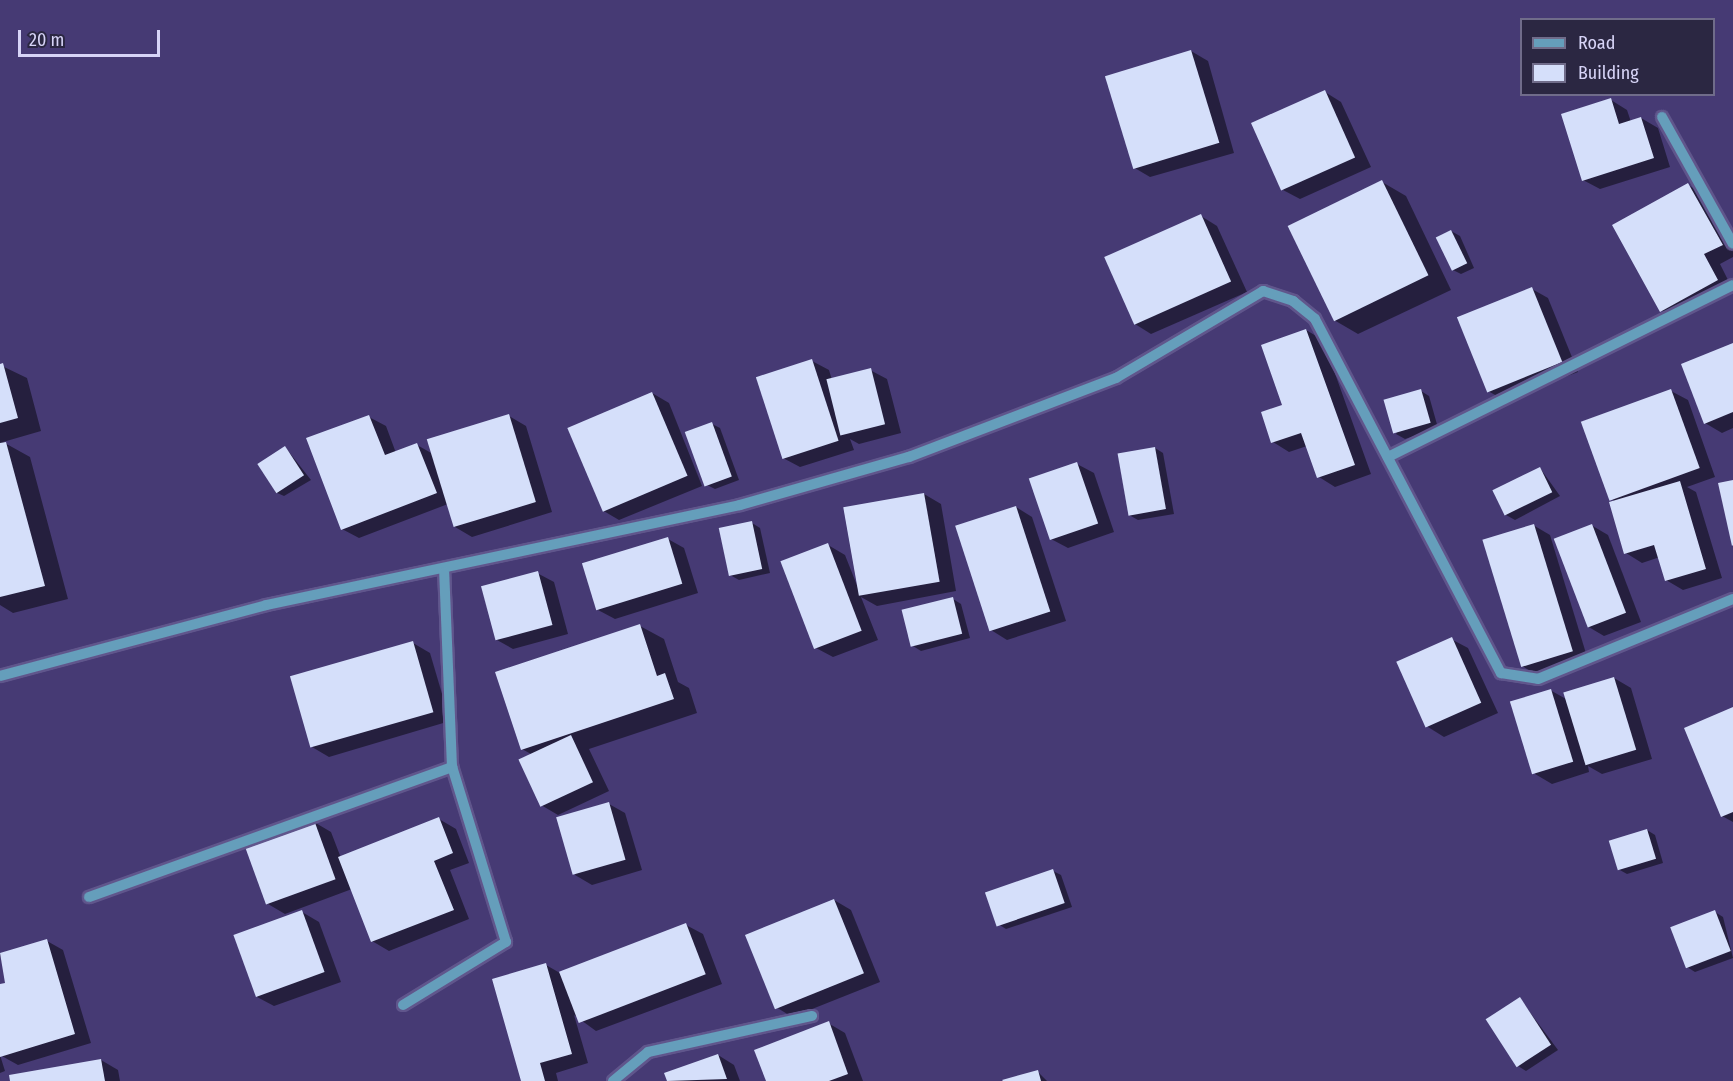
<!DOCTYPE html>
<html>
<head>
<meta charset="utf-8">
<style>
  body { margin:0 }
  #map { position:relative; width:1733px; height:1081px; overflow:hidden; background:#463a74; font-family:"Fira Sans Condensed",sans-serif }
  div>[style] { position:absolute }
  .shadow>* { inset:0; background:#0007 }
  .building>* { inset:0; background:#d5dffa; transform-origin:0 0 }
  .roads { filter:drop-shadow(2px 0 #60568c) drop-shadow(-2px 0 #60568c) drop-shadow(0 2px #60568c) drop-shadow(0 -2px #60568c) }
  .minor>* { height:10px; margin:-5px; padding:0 5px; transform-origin:5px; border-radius:5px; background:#659ebb }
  span { translate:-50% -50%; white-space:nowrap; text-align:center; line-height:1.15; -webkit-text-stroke:6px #2b2742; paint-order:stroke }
  .legend { position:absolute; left:1520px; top:18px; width:195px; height:78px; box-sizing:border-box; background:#2b2742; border:2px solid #706c8a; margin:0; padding:8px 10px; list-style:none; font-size:18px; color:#d7d4f7 }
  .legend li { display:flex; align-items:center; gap:12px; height:30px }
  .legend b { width:30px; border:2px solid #706c8a }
  .scale { position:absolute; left:18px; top:30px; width:142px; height:27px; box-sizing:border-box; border:3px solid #d7d4f7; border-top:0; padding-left:8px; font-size:18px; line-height:21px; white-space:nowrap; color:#d7d4f7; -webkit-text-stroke:4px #2b2742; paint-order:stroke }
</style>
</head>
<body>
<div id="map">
  <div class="shadow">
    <div style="clip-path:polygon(1191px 51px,1208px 61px,1234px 153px,1150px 177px,1133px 167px)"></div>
    <div style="clip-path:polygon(1325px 92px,1341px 102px,1371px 167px,1300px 199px,1283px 190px)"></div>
    <div style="clip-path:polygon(1611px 100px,1627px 110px,1631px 122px,1641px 118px,1658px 128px,1670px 167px,1600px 189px,1583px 180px)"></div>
    <div style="clip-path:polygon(1382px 182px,1406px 196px,1451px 290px,1358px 334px,1334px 320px)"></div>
    <div style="clip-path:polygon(1688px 185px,1705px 195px,1733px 245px,1733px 257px,1720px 264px,1733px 290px,1678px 320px,1662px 311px)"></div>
    <div style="clip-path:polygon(1201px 216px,1217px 226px,1247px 292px,1151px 334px,1135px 324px)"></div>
    <div style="clip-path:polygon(1451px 231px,1460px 236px,1474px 268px,1461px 274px,1453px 270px)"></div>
    <div style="clip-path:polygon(1532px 289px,1548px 298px,1578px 372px,1504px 400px,1488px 391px)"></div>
    <div style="clip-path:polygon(1306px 330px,1323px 340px,1371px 474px,1335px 487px,1319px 477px,1307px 446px,1289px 452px,1273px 442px)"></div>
    <div style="clip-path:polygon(1733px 344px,1733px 428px,1722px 433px,1705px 423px)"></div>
    <div style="clip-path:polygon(812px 361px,829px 370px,832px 380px,870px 370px,887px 379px,901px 433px,859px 444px,850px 439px,854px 450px,800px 467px,783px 458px)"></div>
    <div style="clip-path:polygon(0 365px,27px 378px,41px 431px,3px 442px,30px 457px,68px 599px,13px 613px,0 605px)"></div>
    <div style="clip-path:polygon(1421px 391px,1429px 396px,1438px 428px,1405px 439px,1396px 434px)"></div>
    <div style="clip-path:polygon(1671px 391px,1688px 400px,1715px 477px,1687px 487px,1696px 492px,1722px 578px,1683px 590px,1666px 580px,1660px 557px,1642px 563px,1626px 553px,1614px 502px,1581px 422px)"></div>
    <div style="clip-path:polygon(652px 393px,669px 403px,702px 486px,619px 520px,602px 510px)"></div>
    <div style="clip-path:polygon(509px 416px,526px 426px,552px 512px,472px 537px,455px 527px,448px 504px,359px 538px,342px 529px,369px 417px,386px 426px,396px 453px,417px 445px,433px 454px)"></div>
    <div style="clip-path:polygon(712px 424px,720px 428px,739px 480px,715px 489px,707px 485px)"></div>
    <div style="clip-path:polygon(285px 447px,311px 480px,284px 496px,275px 492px)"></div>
    <div style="clip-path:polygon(1155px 448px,1163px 453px,1174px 514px,1138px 520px,1129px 515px)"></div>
    <div style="clip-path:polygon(1077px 464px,1094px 473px,1114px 532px,1068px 548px,1051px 539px)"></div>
    <div style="clip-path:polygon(1540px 468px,1560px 496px,1515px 520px,1506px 515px)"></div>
    <div style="clip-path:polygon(924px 494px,941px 504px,956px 591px,877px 606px,861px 597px,878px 640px,833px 657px,816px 648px,828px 545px,845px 555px,858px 588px)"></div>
    <div style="clip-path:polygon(1016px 507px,1032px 517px,1066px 621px,1007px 640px,991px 630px)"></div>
    <div style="clip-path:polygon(752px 523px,760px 528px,770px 573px,739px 580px,730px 575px)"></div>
    <div style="clip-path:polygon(1533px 525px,1550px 535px,1588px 660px,1539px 676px,1522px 666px)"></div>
    <div style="clip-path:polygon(1591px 525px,1608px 535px,1641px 622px,1604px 636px,1587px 626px)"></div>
    <div style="clip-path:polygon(668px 539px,684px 548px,698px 593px,615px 619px,598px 610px)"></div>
    <div style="clip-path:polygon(537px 573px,554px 582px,568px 634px,513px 649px,497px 640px)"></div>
    <div style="clip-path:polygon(953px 599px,961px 604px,970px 638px,921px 651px,913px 646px)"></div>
    <div style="clip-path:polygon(640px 626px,664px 639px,678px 682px,689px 688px,697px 713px,589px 749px,609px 791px,558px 815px,541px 805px,531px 754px,522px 749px)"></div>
    <div style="clip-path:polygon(1451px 639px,1468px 648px,1498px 713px,1444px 737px,1428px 727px)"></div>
    <div style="clip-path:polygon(413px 643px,430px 653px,450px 721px,329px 757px,312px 747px)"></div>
    <div style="clip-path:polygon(1614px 678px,1631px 688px,1652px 759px,1602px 774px,1588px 766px,1589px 772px,1552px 784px,1535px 774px,1550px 690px,1566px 699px)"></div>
    <div style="clip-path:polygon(1733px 709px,1733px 822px,1722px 816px)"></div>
    <div style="clip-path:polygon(609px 804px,625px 813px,642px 870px,592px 885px,575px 875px)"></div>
    <div style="clip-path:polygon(439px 819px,456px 829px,469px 863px,450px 870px,469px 919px,389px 951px,372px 941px,352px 889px,285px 914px,268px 904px,314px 822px,331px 832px,341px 858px)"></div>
    <div style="clip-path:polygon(1647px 830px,1655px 835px,1663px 863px,1627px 874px,1618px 869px)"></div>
    <div style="clip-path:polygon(1053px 871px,1061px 875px,1072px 907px,1006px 929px,998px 924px)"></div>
    <div style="clip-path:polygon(834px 900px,851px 910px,880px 982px,792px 1017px,776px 1007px)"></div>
    <div style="clip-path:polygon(302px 912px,319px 922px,341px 982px,274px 1006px,257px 997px)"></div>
    <div style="clip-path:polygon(1715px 912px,1723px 917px,1733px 958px,1695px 972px,1687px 967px)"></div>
    <div style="clip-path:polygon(686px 925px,703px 934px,722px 984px,596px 1031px,574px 1015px,588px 1063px,556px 1073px,558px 1081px,523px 1081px,546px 965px,560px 973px)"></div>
    <div style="clip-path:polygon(47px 941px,63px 950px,91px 1043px,18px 1065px,0 1055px,5px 1071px,0 1073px,0 986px,7px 984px,0 954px)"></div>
    <div style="clip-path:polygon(1520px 999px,1558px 1050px,1526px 1071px,1518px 1066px)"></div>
    <div style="clip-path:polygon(828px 1023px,845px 1033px,863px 1081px,767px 1081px)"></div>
    <div style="clip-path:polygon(718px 1055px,734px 1065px,740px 1081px,669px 1081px,666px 1074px)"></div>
    <div style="clip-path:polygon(101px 1060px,118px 1070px,120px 1081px,12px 1081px)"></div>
    <div style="clip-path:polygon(1038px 1072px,1047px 1081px,1006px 1081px)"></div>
  </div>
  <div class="building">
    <div style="left:1191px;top:50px;width:97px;height:90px;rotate:73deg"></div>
    <div style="left:1325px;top:90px;width:74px;height:81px;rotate:66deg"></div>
    <div style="clip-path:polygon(1611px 98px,1619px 124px,1641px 117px,1654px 158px,1582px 181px,1561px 114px)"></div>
    <div style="left:1382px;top:180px;width:106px;height:105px;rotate:64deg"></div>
    <div style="clip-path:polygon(1688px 183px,1723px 245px,1704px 254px,1718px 280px,1660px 312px,1612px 225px)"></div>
    <div style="left:1201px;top:214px;width:74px;height:106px;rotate:66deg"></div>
    <div style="left:1451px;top:230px;width:37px;height:17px;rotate:64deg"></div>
    <div style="left:1532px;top:287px;width:81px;height:81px;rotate:68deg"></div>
    <div style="clip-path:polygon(1306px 329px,1355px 465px,1317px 478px,1301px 433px,1271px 443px,1261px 412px,1282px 405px,1261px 345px)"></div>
    <div style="clip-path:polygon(1733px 343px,1733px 412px,1704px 424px,1681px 364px)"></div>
    <div style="left:812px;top:359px;width:86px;height:59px;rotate:72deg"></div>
    <div style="clip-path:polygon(3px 363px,18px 418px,0 423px,0 364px)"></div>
    <div style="left:871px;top:368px;width:58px;height:46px;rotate:76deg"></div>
    <div style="left:1421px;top:389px;width:35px;height:39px;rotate:74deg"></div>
    <div style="left:1671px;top:389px;width:84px;height:96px;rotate:70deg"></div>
    <div style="left:652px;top:392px;width:91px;height:92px;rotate:67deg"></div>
    <div style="left:509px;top:414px;width:92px;height:86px;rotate:73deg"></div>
    <div style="clip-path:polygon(369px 415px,385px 455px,417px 443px,437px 493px,341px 530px,306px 438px)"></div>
    <div style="left:712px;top:422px;width:58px;height:29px;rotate:70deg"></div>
    <div style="clip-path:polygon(6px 442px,45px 586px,0 597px,0 443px)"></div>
    <div style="left:285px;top:446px;width:35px;height:33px;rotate:57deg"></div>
    <div style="left:1155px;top:447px;width:63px;height:38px;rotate:80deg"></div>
    <div style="left:1077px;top:462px;width:65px;height:51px;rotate:71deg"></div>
    <div style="left:1540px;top:467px;width:28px;height:53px;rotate:64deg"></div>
    <div style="clip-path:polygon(1733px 480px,1733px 545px,1732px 546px,1718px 483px)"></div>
    <div style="clip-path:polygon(1680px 481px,1706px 569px,1665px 581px,1654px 545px,1624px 554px,1609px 502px)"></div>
    <div style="left:924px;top:493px;width:90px;height:82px;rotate:80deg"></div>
    <div style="left:1016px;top:506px;width:111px;height:64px;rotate:72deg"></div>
    <div style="left:752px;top:521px;width:49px;height:34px;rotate:78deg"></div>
    <div style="left:1534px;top:524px;width:133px;height:54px;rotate:73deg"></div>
    <div style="left:1592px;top:524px;width:95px;height:41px;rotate:69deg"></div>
    <div style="left:668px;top:537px;width:49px;height:90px;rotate:73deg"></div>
    <div style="left:828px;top:543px;width:94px;height:51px;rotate:69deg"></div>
    <div style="left:538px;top:571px;width:56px;height:59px;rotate:75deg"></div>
    <div style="left:953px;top:597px;width:38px;height:53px;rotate:76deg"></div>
    <div style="clip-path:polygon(640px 624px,657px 676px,665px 673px,674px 699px,521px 750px,495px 672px)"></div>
    <div style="left:1452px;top:637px;width:72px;height:61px;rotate:66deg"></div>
    <div style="left:413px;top:641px;width:74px;height:128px;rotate:74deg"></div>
    <div style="left:1614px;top:677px;width:76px;height:53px;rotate:73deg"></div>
    <div style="left:1551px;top:689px;width:76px;height:43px;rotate:73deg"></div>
    <div style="clip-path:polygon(1733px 707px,1733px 812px,1721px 817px,1684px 728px)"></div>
    <div style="left:571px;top:735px;width:52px;height:58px;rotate:65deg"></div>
    <div style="left:609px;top:802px;width:60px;height:55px;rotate:74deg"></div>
    <div style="clip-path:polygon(439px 817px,453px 853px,434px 861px,454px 910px,371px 942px,338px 857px)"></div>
    <div style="left:314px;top:820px;width:63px;height:74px;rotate:70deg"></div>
    <div style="left:1647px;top:829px;width:31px;height:40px;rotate:73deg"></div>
    <div style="left:1053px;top:869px;width:36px;height:72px;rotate:71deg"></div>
    <div style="left:834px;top:899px;width:80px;height:96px;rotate:68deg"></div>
    <div style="left:302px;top:910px;width:66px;height:73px;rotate:70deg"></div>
    <div style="left:1715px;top:910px;width:44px;height:48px;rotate:69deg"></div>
    <div style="left:686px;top:923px;width:55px;height:136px;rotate:69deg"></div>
    <div style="clip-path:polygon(47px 939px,75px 1034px,0 1057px,0 984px,5px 983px,0 953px)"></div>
    <div style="clip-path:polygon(546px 963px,572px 1054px,540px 1063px,545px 1081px,521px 1081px,492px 979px)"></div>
    <div style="left:1520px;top:997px;width:57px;height:41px;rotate:57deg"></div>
    <div style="clip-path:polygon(829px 1021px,848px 1074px,829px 1081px,766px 1081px,754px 1050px)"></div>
    <div style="clip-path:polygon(718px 1054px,727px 1079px,667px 1081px,664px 1073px)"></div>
    <div style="clip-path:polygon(101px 1059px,105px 1081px,10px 1081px,9px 1075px)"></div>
    <div style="clip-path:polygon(1038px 1070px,1041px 1081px,1003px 1081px,1002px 1080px)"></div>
  </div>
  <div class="roads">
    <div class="minor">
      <div style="left:1662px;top:117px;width:145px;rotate:60.8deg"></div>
      <div style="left:1388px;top:457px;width:385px;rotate:-26.5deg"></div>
      <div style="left:0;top:676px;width:275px;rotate:-14.9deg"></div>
      <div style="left:266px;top:605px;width:484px;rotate:-11.9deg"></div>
      <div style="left:740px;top:505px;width:176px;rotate:-15.9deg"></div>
      <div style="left:909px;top:457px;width:222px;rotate:-20.9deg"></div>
      <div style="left:1116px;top:378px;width:171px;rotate:-30.6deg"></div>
      <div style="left:1263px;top:291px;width:32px;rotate:18deg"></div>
      <div style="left:1293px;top:301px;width:28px;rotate:39deg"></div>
      <div style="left:1315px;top:319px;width:400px;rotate:62.3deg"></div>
      <div style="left:1501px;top:673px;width:37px;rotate:9deg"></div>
      <div style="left:1538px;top:679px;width:211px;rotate:-22.3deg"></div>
      <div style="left:89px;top:897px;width:386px;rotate:-19.7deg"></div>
      <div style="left:403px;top:1005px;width:121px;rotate:-31.5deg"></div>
      <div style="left:506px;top:942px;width:183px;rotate:-107.1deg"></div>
      <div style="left:452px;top:767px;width:195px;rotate:-92.3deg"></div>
      <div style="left:613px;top:1081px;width:45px;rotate:-39.6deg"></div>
      <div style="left:648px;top:1052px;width:168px;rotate:-12.4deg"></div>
    </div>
  </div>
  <ul class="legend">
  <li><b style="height:8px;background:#659ebb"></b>Road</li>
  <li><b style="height:16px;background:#d5dffa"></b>Building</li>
  </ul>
  <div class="scale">20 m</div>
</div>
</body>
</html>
